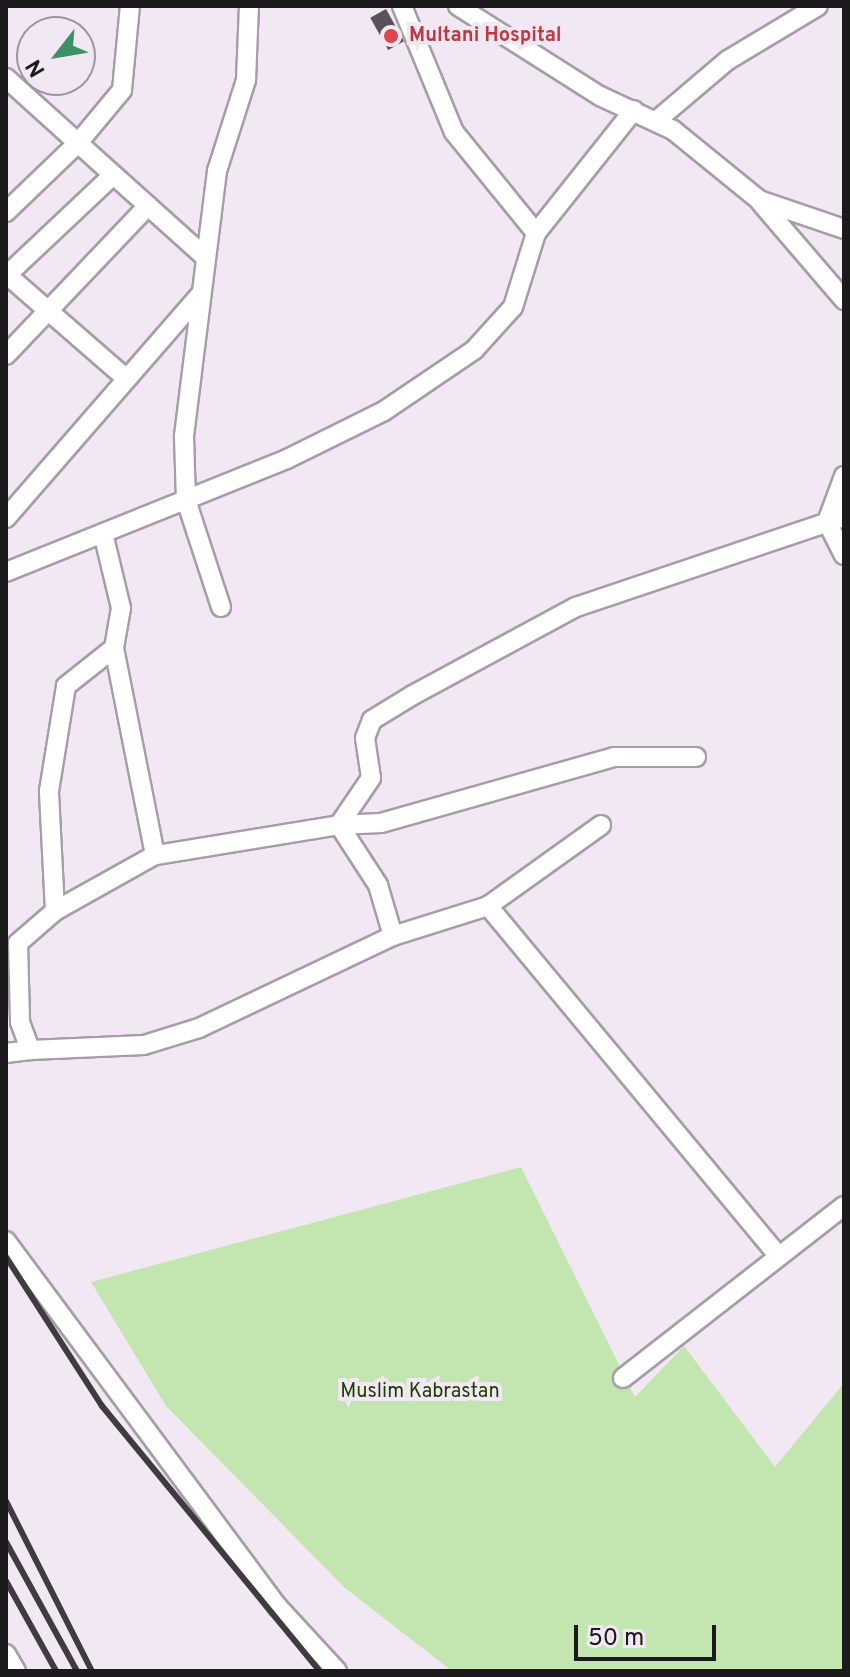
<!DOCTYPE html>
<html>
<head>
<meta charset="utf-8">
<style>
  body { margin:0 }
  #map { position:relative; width:850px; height:1677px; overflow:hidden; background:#f2e8f4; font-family:Overpass,sans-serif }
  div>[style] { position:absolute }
  .green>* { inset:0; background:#c3e6b1 }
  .building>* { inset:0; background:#5a525b; transform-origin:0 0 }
  .roads { filter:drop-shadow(2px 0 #a79da8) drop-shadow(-2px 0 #a79da8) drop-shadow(0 2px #a79da8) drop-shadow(0 -2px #a79da8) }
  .minor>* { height:18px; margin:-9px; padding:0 9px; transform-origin:9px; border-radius:9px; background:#fff }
  .rail>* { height:6px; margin:-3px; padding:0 3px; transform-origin:3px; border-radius:3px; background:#3f3b40 }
  .dots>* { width:22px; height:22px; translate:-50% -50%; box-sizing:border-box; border:4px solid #f2e8f4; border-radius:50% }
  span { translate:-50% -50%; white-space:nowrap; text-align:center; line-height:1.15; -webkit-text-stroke:8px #f2e8f4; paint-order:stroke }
  .health-label { font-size:20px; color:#be3a42; font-weight:700 }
  .left { translate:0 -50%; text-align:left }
  .park-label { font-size:20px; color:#1c3d01 }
  .frame { position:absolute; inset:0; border:8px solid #1d1a1e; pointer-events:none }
  .north { position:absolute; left:16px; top:16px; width:80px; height:80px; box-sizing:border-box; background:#f2e8f4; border:2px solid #9d969e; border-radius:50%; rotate:239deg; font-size:22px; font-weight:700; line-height:32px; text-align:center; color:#1d1a1e }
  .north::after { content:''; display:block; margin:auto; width:28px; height:36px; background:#3c9266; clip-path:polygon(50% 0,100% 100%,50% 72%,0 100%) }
  .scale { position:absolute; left:574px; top:1625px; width:142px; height:36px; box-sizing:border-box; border:4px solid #1d1a1e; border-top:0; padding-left:10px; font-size:24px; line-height:28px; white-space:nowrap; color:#1d1a1e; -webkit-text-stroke:6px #f2e8f4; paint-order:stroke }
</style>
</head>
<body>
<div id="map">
  <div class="green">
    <div style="clip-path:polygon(521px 1167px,635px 1397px,684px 1346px,775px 1467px,844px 1383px,844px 1671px,452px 1671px,345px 1588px,166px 1406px,91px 1282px)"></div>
  </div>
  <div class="building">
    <div style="left:386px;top:9px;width:37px;height:18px;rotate:61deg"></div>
  </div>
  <div class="roads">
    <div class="minor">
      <div style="left:402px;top:6px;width:136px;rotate:67.6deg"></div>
      <div style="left:454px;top:132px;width:130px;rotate:50.9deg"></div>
      <div style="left:458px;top:6px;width:168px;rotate:32.4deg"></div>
      <div style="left:600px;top:96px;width:81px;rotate:25deg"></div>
      <div style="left:673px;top:130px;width:111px;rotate:39.1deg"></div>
      <div style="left:759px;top:200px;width:90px;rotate:18.8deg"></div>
      <div style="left:6px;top:78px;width:97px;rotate:42.1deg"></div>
      <div style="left:78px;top:143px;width:69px;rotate:-50.3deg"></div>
      <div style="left:122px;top:90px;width:84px;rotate:-84.6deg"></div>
      <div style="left:656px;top:121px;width:94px;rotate:-40.3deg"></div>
      <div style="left:728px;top:60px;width:105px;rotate:-31deg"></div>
      <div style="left:761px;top:203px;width:128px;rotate:49.4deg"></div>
      <div style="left:6px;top:212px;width:100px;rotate:-43.8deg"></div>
      <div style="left:78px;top:143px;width:172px;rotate:41.9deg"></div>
      <div style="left:6px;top:274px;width:160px;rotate:41deg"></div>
      <div style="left:7px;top:275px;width:146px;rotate:-43.3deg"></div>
      <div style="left:6px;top:355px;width:206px;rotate:-46.4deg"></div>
      <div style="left:844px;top:476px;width:49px;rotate:110.3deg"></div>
      <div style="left:827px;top:522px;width:37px;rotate:63deg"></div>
      <div style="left:6px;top:518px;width:297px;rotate:-49deg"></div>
      <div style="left:6px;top:572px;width:303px;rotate:-21.9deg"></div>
      <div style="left:287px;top:459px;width:108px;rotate:-26.3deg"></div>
      <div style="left:384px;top:411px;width:109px;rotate:-34.1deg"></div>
      <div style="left:474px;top:350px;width:58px;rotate:-47.8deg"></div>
      <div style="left:513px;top:307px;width:77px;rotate:-72.7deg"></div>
      <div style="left:536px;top:233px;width:157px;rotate:-51.5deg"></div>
      <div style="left:221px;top:607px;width:113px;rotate:-108.1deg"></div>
      <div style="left:186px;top:500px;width:64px;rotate:-91.8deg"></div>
      <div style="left:184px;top:436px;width:267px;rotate:-82.9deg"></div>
      <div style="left:217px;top:171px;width:96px;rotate:-72.3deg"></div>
      <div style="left:246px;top:80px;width:74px;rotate:-87.7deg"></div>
      <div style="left:114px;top:648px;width:211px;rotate:78.8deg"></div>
      <div style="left:339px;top:825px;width:57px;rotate:-55.8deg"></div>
      <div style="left:371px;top:778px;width:40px;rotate:-98.5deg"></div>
      <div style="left:365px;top:738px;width:19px;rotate:-69deg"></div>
      <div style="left:372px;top:720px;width:48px;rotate:-31.4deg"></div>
      <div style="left:413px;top:695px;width:185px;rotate:-28.4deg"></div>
      <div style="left:576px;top:607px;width:283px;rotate:-18.6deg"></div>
      <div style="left:339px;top:825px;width:42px;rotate:-2.7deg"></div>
      <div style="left:381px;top:823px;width:242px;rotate:-15.8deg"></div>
      <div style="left:614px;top:757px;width:82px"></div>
      <div style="left:488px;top:906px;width:139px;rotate:-35.6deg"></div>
      <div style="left:55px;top:911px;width:120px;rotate:-92.9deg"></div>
      <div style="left:49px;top:791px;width:106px;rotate:-80.8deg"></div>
      <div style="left:66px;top:686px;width:61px;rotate:-38.4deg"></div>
      <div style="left:114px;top:648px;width:41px;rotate:-80.1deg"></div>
      <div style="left:121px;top:608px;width:77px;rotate:-103.5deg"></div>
      <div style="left:393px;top:936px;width:53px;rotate:-106.4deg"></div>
      <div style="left:378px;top:885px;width:72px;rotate:-123deg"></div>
      <div style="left:339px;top:825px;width:186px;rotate:170.7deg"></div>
      <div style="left:155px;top:855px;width:115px;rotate:150.8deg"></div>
      <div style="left:55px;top:911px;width:49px;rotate:139.1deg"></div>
      <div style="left:18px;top:943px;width:79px;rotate:88.5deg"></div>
      <div style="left:20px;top:1022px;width:30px;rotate:70deg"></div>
      <div style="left:30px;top:1050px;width:114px;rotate:-2.5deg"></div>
      <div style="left:144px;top:1045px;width:58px;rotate:-17.2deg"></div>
      <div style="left:199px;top:1028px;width:215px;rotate:-25.4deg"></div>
      <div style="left:393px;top:936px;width:100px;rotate:-17.5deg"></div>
      <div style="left:488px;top:906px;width:452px;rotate:50.3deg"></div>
      <div style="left:6px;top:1053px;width:24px;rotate:-7deg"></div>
      <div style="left:6px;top:1241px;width:456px;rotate:53.4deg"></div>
      <div style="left:278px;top:1607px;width:87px;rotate:47.3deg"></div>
      <div style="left:623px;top:1378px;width:280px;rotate:-37.9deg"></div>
      <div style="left:6px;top:1654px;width:20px;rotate:60deg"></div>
    </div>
  </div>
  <div class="rail">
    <div style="left:6px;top:1257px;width:177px;rotate:57.2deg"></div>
    <div style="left:102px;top:1406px;width:343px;rotate:50.6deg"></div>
    <div style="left:6px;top:1501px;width:191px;rotate:63.2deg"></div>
    <div style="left:6px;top:1542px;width:147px;rotate:61.2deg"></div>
    <div style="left:6px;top:1581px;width:103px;rotate:60.9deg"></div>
  </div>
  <div class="dots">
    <div style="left:391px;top:36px;background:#e0444e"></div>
  </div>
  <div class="health-label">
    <span class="left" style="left:409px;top:36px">Multani Hospital</span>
  </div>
  <div class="park-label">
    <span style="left:420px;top:1392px">Muslim Kabrastan</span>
  </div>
  <div class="frame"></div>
  <div class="north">N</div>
  <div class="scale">50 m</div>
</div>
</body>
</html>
